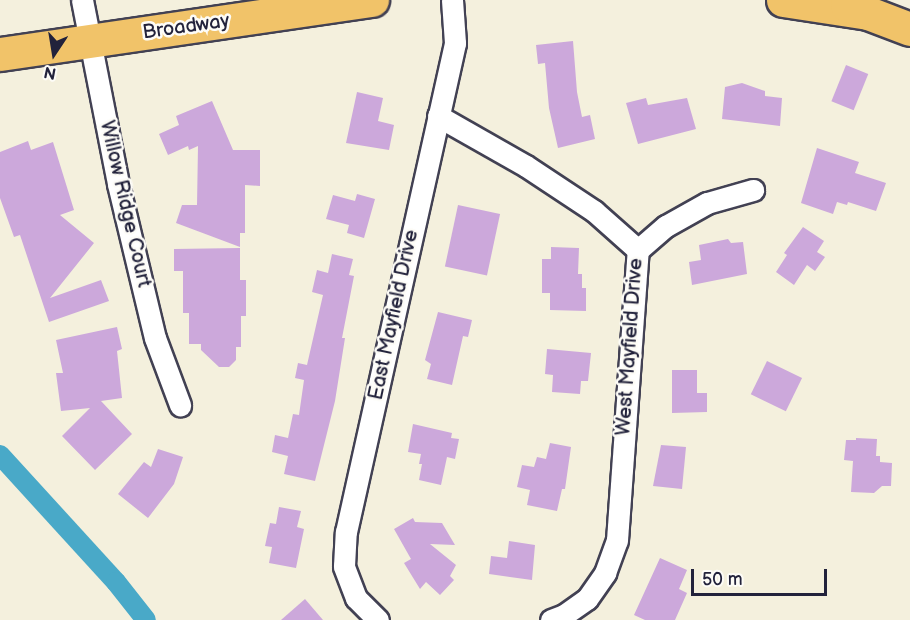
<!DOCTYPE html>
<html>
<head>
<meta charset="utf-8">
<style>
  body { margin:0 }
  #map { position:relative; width:910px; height:620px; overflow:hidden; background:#f4f0dd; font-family:"Balsamiq Sans",sans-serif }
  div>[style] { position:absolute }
  .canal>* { height:20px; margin:-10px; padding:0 10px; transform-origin:10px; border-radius:10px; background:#49a9c8 }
  .building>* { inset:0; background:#cca8db; transform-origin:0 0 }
  .roads { filter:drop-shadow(2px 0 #424153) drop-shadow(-2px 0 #424153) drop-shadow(0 2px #424153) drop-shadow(0 -2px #424153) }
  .street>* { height:21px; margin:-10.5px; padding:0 10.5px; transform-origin:10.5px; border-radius:10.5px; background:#fff }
  .primary>* { height:33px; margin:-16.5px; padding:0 16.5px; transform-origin:16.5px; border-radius:16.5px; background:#f1c369 }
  span { translate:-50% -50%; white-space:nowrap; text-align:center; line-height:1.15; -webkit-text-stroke:5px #fdfcf7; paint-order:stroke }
  .street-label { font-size:20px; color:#22223b }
  .north { position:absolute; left:24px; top:24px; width:60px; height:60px; -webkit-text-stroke:4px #fdfcf7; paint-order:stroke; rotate:192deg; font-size:16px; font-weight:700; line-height:24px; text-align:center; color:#22223b }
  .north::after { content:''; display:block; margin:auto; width:21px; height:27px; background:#22223b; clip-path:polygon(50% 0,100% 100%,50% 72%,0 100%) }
  .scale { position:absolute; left:691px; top:569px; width:136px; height:27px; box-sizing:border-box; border:3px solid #22223b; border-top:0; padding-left:8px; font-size:18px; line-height:21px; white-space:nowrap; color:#22223b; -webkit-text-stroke:4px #fdfcf7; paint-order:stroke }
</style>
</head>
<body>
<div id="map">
  <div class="canal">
    <div style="left:0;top:455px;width:172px;rotate:47.6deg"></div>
    <div style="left:116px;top:582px;width:48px;rotate:51.7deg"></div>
  </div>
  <div class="building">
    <div style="clip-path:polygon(573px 41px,577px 92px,582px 117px,590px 115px,595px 139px,558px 148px,549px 108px,545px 63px,538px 64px,536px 45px)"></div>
    <div style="left:846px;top:65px;width:24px;height:39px;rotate:22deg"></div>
    <div style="clip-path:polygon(742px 83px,765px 91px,765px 96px,782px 98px,780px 126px,722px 119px,725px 87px)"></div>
    <div style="clip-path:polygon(357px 92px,383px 98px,378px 121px,394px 125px,389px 150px,346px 143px)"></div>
    <div style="clip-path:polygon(646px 98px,648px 105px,687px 98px,696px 129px,638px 144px,626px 103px)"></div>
    <div style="clip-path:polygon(212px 101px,233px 150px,260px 150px,260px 186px,245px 185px,245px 233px,240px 233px,240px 247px,176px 223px,182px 205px,197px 205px,198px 146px,189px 150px,188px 146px,168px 155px,159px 134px,179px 125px,176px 116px)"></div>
    <div style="clip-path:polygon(28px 141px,31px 150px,53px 142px,74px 210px,60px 215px,94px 243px,50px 298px,101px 280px,109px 301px,49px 322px,20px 235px,14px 237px,0 198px,0 152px)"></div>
    <div style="clip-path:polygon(817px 148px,859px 162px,855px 173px,886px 183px,876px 211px,848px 202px,847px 205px,837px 202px,833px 214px,801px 203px)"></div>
    <div style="clip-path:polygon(357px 194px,375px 199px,364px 238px,347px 233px,349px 225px,326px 219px,333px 195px,355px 201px)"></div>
    <div style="left:458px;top:205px;width:43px;height:63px;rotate:12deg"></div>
    <div style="clip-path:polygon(803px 227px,824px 241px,817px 252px,825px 257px,815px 271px,807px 265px,794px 285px,776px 272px,787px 255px,784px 253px)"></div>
    <div style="clip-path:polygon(728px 239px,731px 243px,743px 242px,747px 274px,692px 285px,689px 262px,701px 260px,699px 245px)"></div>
    <div style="clip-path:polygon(551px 247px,579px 248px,578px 274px,582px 274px,582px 288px,586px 288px,586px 311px,550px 310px,550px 293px,542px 293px,542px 259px,551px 259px)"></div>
    <div style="clip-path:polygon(240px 248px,240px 280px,246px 280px,246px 316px,241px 316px,241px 347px,236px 347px,236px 360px,229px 367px,219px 367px,201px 350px,201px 344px,189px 344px,189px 313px,183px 313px,183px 271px,174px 271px,174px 249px)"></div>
    <div style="clip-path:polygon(332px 254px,353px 259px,349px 275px,354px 276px,342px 338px,345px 338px,335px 401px,315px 481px,284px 474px,288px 456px,272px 452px,275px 435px,288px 438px,293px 414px,299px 415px,304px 380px,295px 378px,298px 363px,307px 365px,323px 295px,312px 292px,317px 270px,328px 273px)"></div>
    <div style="clip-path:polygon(438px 312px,472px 320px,468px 337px,463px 336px,452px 385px,427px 379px,431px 364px,425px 360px)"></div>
    <div style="clip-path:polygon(117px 327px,122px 349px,117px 351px,122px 398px,101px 401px,132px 434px,95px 470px,62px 436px,90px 408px,61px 411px,56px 373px,63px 373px,56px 340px)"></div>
    <div style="clip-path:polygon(547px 349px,591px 353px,588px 381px,581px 381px,580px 394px,552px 392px,553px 375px,545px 374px)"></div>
    <div style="left:767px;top:361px;width:39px;height:37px;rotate:26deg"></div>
    <div style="clip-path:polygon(672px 370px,697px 370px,697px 393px,707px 393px,707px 412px,672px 413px)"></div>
    <div style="clip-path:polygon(413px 424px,452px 433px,451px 438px,459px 439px,455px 459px,447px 457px,441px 485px,419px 480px,422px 464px,419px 464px,421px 454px,408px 452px)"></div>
    <div style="clip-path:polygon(856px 438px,877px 439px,876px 456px,880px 456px,880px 462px,892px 463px,891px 486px,882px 486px,874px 493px,851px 492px,853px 461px,844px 460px,846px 440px,856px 440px)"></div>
    <div style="clip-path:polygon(550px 443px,571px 447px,565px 489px,562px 489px,557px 511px,527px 505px,530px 490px,517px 487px,522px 465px,534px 467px,537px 457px,546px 459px)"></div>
    <div style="clip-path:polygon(661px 445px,686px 447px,682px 489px,653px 486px)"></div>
    <div style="clip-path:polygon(158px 449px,183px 457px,174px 484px,148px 518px,118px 494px,144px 462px,151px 467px)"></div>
    <div style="clip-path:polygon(279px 507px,301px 511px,297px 527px,304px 529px,296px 568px,269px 563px,272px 547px,265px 546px,270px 523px,276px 524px)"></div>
    <div style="clip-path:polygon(413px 518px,415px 522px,442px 523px,455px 545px,430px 544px,456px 565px,450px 576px,454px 580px,440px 595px,426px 582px,420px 589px,404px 563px,411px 559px,394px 529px)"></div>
    <div style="clip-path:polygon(509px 541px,535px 545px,532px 580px,489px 574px,491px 556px,507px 558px)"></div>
    <div style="clip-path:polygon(660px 558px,687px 570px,679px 589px,687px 593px,675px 620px,645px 620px,634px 615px)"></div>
    <div style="clip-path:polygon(305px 599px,323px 620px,281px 620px)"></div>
  </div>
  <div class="roads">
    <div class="street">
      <div style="left:82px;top:0;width:187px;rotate:78.9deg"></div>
      <div style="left:118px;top:184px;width:158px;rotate:76.5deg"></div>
      <div style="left:155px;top:338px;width:72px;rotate:69.5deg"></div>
      <div style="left:438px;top:116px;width:101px;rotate:29.6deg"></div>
      <div style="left:526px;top:166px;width:82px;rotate:33.5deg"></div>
      <div style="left:594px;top:211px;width:59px;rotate:41.6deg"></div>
      <div style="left:638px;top:250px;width:37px;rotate:-41deg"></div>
      <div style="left:666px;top:226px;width:47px;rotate:-29.3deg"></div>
      <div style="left:707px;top:203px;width:48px;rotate:-15.8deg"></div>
      <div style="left:378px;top:620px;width:31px;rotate:-135deg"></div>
      <div style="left:356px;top:598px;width:34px;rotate:-111deg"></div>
      <div style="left:344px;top:566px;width:34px;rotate:-87deg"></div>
      <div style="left:346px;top:532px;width:501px;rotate:-77.43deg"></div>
      <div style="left:455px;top:43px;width:43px;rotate:-94deg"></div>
      <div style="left:551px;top:620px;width:14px;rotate:-21deg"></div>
      <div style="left:564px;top:615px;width:28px;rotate:-35deg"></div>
      <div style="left:587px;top:599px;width:32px;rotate:-55deg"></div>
      <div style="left:605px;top:573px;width:35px;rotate:-70deg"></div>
      <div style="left:617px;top:540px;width:291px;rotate:-85.9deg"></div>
    </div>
    <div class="primary">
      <div style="left:783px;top:0;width:86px;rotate:8.7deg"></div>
      <div style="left:847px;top:5px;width:67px;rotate:20.9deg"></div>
      <div style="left:0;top:54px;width:376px;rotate:-8.3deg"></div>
    </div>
  </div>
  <div class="street-label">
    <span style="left:186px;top:27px;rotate:-8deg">Broadway</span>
    <span style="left:125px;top:204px;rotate:77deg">Willow Ridge Court</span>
    <span style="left:394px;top:315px;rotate:-78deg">East Mayfield Drive</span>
    <span style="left:630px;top:347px;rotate:-86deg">West Mayfield Drive</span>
  </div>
  <div class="north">N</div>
  <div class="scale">50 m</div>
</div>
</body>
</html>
